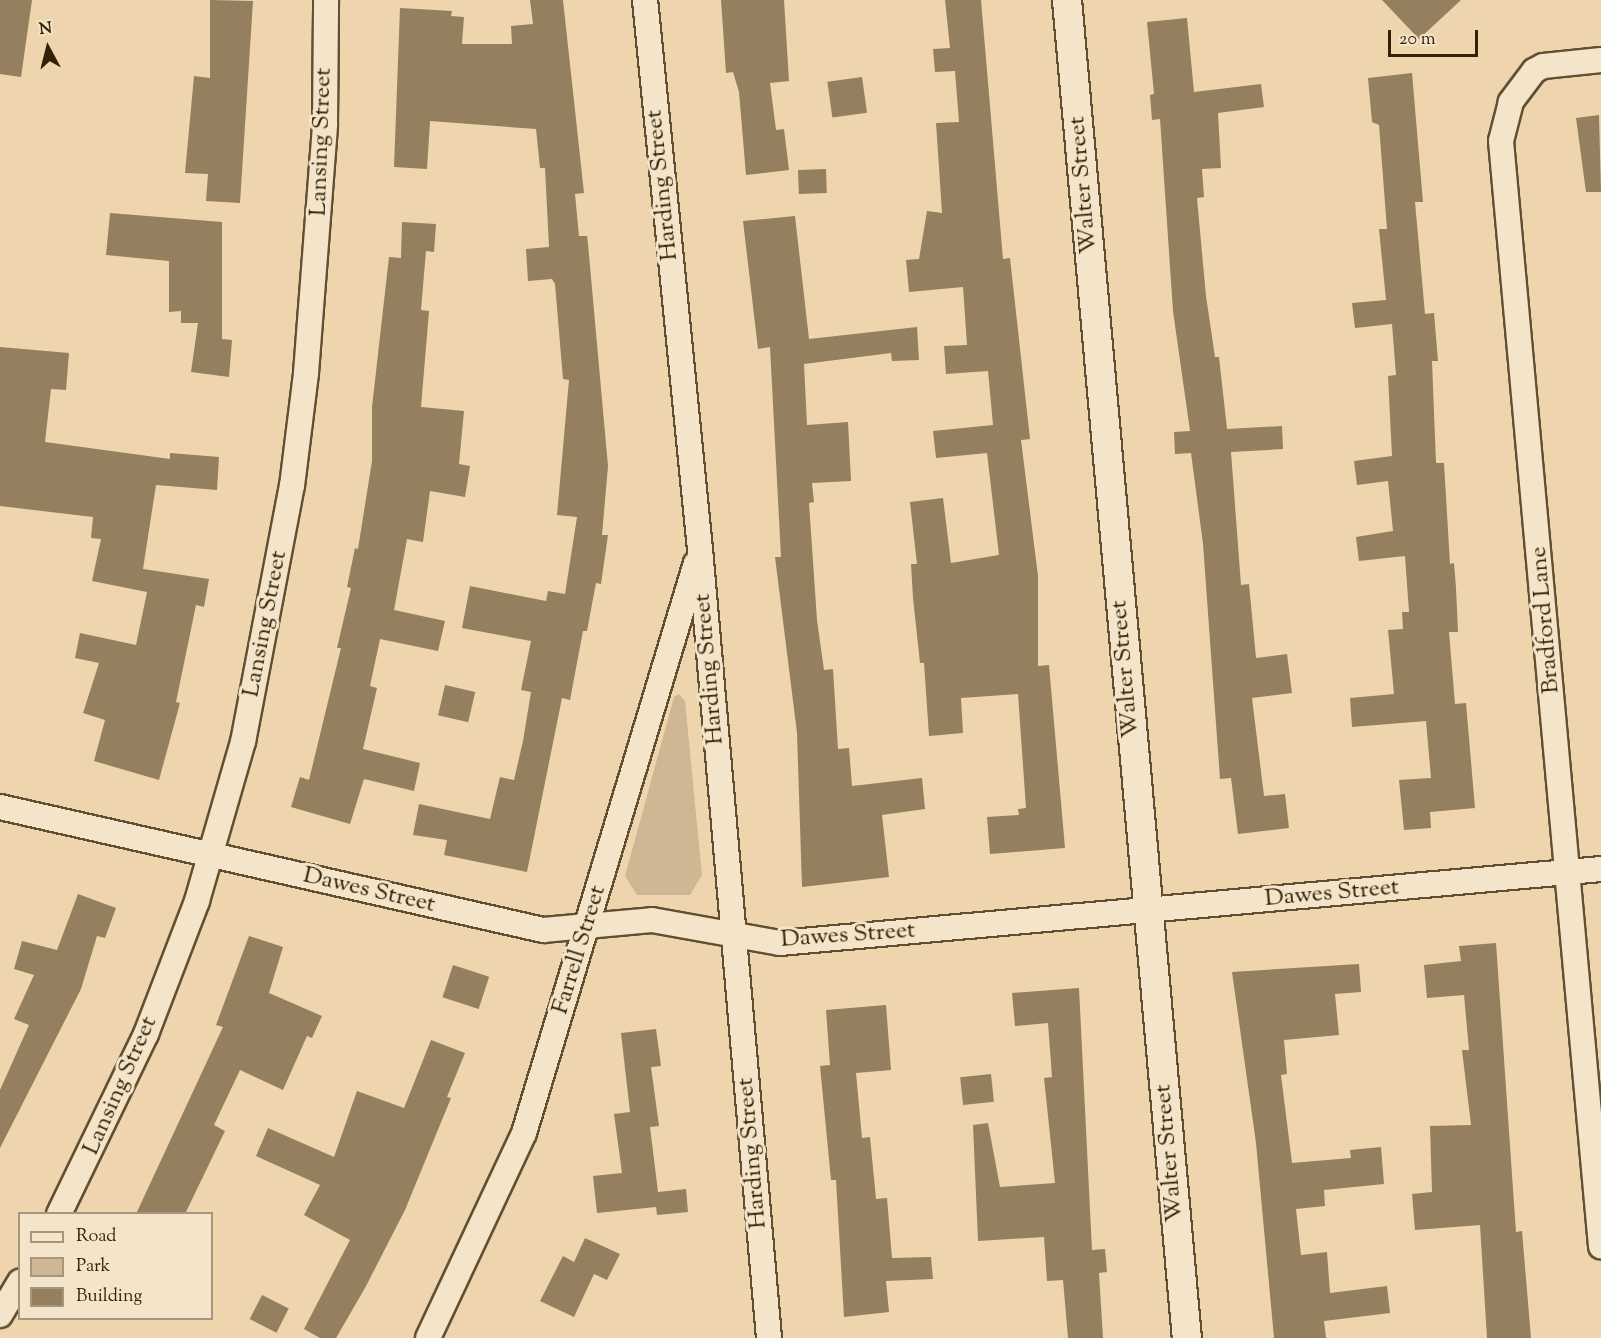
<!DOCTYPE html>
<html>
<head>
<meta charset="utf-8">
<style>
  body { margin:0 }
  #map { position:relative; width:1601px; height:1338px; overflow:hidden; background:#eed5ae; font-family:"Sorts Mill Goudy",serif }
  div>[style] { position:absolute }
  .green>* { inset:0; background:#ceb792 }
  .building>* { inset:0; background:#947f5e; transform-origin:0 0 }
  .roads { filter:drop-shadow(2px 0 #624f32) drop-shadow(-2px 0 #624f32) drop-shadow(0 2px #624f32) drop-shadow(0 -2px #624f32) }
  .minor>* { height:24px; margin:-12px; padding:0 12px; transform-origin:12px; border-radius:12px; background:#f4e4ca }
  .tertiary>* { height:28px; margin:-14px; padding:0 14px; transform-origin:14px; border-radius:14px; background:#f4e4ca }
  span { translate:-50% -50%; white-space:nowrap; text-align:center; line-height:1.15; -webkit-text-stroke:6px #f4e4ca; paint-order:stroke }
  .street-label { font-size:24px; color:#332208 }
  .legend { position:absolute; left:18px; top:1212px; width:195px; height:108px; box-sizing:border-box; background:#f4e4ca; border:2px solid #a7967c; margin:0; padding:8px 10px; list-style:none; font-size:18px; color:#332208 }
  .legend li { display:flex; align-items:center; gap:12px; height:30px }
  .legend b { width:30px; border:2px solid #a7967c }
  .north { position:absolute; left:18px; top:18px; width:60px; height:60px; -webkit-text-stroke:4px #f4e4ca; paint-order:stroke; rotate:353deg; font-size:16px; font-weight:700; line-height:24px; text-align:center; color:#332208 }
  .north::after { content:''; display:block; margin:auto; width:21px; height:27px; background:#332208; clip-path:polygon(50% 0,100% 100%,50% 72%,0 100%) }
  .scale { position:absolute; left:1388px; top:30px; width:90px; height:27px; box-sizing:border-box; border:3px solid #332208; border-top:0; padding-left:8px; font-size:18px; line-height:21px; white-space:nowrap; color:#332208; -webkit-text-stroke:4px #f4e4ca; paint-order:stroke }
</style>
</head>
<body>
<div id="map">
  <div class="green">
    <div style="clip-path:polygon(679px 694px,685px 701px,702px 875px,690px 895px,637px 895px,625px 876px,674px 697px)"></div>
  </div>
  <div class="building">
    <div style="clip-path:polygon(0 0,32px 0,21px 77px,0 74px)"></div>
    <div style="clip-path:polygon(210px 0,253px 1px,240px 203px,206px 201px,208px 174px,185px 173px,194px 76px,210px 78px)"></div>
    <div style="clip-path:polygon(530px 0,563px 0,584px 193px,575px 194px,579px 236px,587px 236px,588px 244px,608px 466px,602px 535px,608px 535px,601px 584px,596px 583px,587px 631px,583px 631px,570px 700px,562px 698px,527px 872px,444px 855px,447px 840px,413px 835px,419px 804px,490px 819px,500px 777px,514px 780px,523px 741px,531px 692px,521px 690px,531px 641px,462px 628px,470px 586px,546px 601px,548px 591px,565px 594px,577px 517px,557px 515px,569px 380px,563px 379px,555px 284px,552px 279px,528px 281px,526px 249px,549px 247px,545px 168px,540px 168px,536px 129px,430px 121px,427px 169px,394px 167px,400px 8px,452px 11px,451px 16px,464px 17px,462px 44px,512px 44px,511px 26px,533px 24px)"></div>
    <div style="clip-path:polygon(721px 0,784px 0,789px 81px,770px 83px,776px 130px,784px 129px,789px 170px,746px 175px,739px 92px,733px 72px,726px 73px)"></div>
    <div style="clip-path:polygon(945px 0,981px 0,1003px 259px,1010px 258px,1030px 439px,1021px 440px,1038px 576px,1038px 666px,1049px 665px,1065px 848px,990px 854px,987px 817px,1019px 815px,1018px 809px,1026px 808px,1018px 694px,961px 698px,963px 733px,929px 736px,924px 663px,920px 663px,913px 598px,911px 564px,917px 564px,910px 502px,943px 498px,951px 563px,999px 555px,987px 453px,936px 458px,933px 431px,993px 425px,988px 371px,946px 374px,944px 346px,967px 345px,963px 287px,909px 292px,906px 260px,919px 259px,927px 211px,942px 213px,936px 123px,959px 122px,955px 71px,935px 72px,933px 49px,950px 48px)"></div>
    <div style="clip-path:polygon(1382px 0,1461px 0,1419px 39px)"></div>
    <div style="clip-path:polygon(1187px 18px,1194px 92px,1261px 84px,1264px 107px,1218px 113px,1221px 168px,1202px 169px,1204px 197px,1197px 198px,1206px 296px,1215px 357px,1219px 357px,1227px 429px,1282px 426px,1283px 449px,1231px 452px,1241px 585px,1249px 584px,1256px 658px,1287px 654px,1292px 693px,1252px 698px,1264px 796px,1285px 794px,1289px 828px,1238px 834px,1231px 778px,1220px 779px,1203px 544px,1191px 453px,1175px 454px,1174px 432px,1190px 431px,1173px 311px,1160px 119px,1152px 120px,1150px 95px,1154px 94px,1147px 22px)"></div>
    <div style="clip-path:polygon(1412px 73px,1423px 202px,1415px 202px,1425px 314px,1434px 313px,1438px 361px,1432px 361px,1436px 463px,1444px 463px,1450px 564px,1454px 563px,1456px 588px,1458px 632px,1449px 632px,1455px 704px,1466px 703px,1475px 808px,1430px 812px,1431px 828px,1404px 830px,1399px 780px,1431px 778px,1426px 721px,1352px 727px,1350px 698px,1394px 694px,1388px 630px,1403px 629px,1402px 612px,1409px 612px,1405px 556px,1359px 561px,1356px 537px,1393px 531px,1388px 481px,1357px 485px,1354px 461px,1392px 456px,1388px 376px,1396px 375px,1392px 324px,1355px 328px,1352px 303px,1386px 300px,1379px 229px,1387px 229px,1379px 125px,1372px 122px,1368px 78px)"></div>
    <div style="left:862px;top:77px;width:36px;height:35px;rotate:82deg"></div>
    <div style="clip-path:polygon(1599px 115px,1601px 192px,1586px 192px,1576px 118px)"></div>
    <div style="left:826px;top:169px;width:24px;height:28px;rotate:88deg"></div>
    <div style="clip-path:polygon(110px 213px,222px 222px,222px 339px,232px 340px,229px 377px,191px 372px,198px 323px,181px 323px,181px 311px,169px 312px,169px 261px,106px 255px)"></div>
    <div style="clip-path:polygon(795px 216px,809px 339px,917px 327px,919px 360px,892px 361px,891px 353px,804px 364px,807px 425px,848px 422px,851px 481px,812px 483px,814px 502px,809px 503px,817px 620px,824px 670px,833px 669px,838px 749px,849px 748px,852px 786px,922px 778px,925px 809px,882px 815px,889px 877px,802px 887px,797px 733px,775px 557px,781px 557px,770px 347px,758px 349px,743px 221px)"></div>
    <div style="clip-path:polygon(402px 222px,436px 224px,434px 252px,426px 251px,421px 310px,429px 311px,421px 407px,464px 411px,459px 464px,470px 466px,465px 497px,430px 491px,423px 542px,407px 539px,394px 610px,445px 621px,438px 651px,380px 639px,370px 686px,377px 688px,363px 749px,420px 763px,414px 791px,364px 779px,350px 824px,291px 807px,300px 777px,309px 780px,341px 648px,337px 648px,351px 588px,347px 587px,355px 548px,358px 549px,372px 461px,372px 407px,389px 257px,401px 258px)"></div>
    <div style="clip-path:polygon(0 347px,69px 353px,66px 390px,51px 389px,45px 442px,170px 459px,170px 453px,219px 457px,217px 490px,156px 485px,143px 569px,209px 579px,204px 607px,196px 605px,176px 702px,180px 703px,159px 780px,94px 761px,105px 720px,83px 713px,99px 663px,75px 658px,80px 633px,136px 645px,147px 592px,92px 581px,101px 539px,91px 538px,93px 517px,0 506px)"></div>
    <div style="left:445px;top:685px;width:31px;height:31px;rotate:13deg"></div>
    <div style="clip-path:polygon(78px 894px,116px 908px,105px 938px,97px 936px,81px 989px,0 1148px,0 1090px,29px 1025px,14px 1019px,34px 975px,14px 969px,22px 941px,57px 950px)"></div>
    <div style="clip-path:polygon(249px 936px,283px 947px,269px 993px,322px 1016px,312px 1038px,307px 1036px,283px 1090px,240px 1070px,214px 1125px,225px 1131px,185px 1214px,136px 1214px,223px 1027px,216px 1025px)"></div>
    <div style="clip-path:polygon(1496px 943px,1516px 1232px,1522px 1231px,1531px 1338px,1487px 1338px,1480px 1225px,1415px 1230px,1412px 1194px,1432px 1192px,1430px 1126px,1471px 1125px,1462px 1050px,1469px 1050px,1464px 995px,1427px 998px,1424px 965px,1461px 961px,1459px 946px)"></div>
    <div style="clip-path:polygon(1359px 964px,1361px 992px,1335px 994px,1339px 1035px,1284px 1040px,1287px 1074px,1281px 1075px,1292px 1163px,1351px 1158px,1350px 1150px,1381px 1147px,1384px 1184px,1324px 1190px,1325px 1206px,1296px 1209px,1301px 1255px,1327px 1252px,1330px 1293px,1387px 1286px,1390px 1313px,1324px 1321px,1326px 1338px,1274px 1338px,1256px 1143px,1232px 972px)"></div>
    <div style="left:453px;top:965px;width:38px;height:34px;rotate:18deg"></div>
    <div style="clip-path:polygon(1079px 988px,1092px 1250px,1105px 1249px,1107px 1272px,1099px 1273px,1103px 1338px,1068px 1338px,1063px 1280px,1047px 1281px,1044px 1237px,978px 1241px,973px 1125px,988px 1123px,1000px 1187px,1055px 1183px,1044px 1078px,1052px 1077px,1048px 1023px,1015px 1026px,1012px 993px)"></div>
    <div style="clip-path:polygon(886px 1005px,891px 1070px,856px 1073px,862px 1138px,870px 1137px,876px 1199px,887px 1198px,892px 1258px,931px 1257px,933px 1279px,886px 1281px,889px 1312px,844px 1317px,836px 1180px,831px 1180px,820px 1066px,830px 1065px,826px 1010px)"></div>
    <div style="clip-path:polygon(656px 1029px,661px 1066px,651px 1067px,659px 1126px,650px 1127px,658px 1192px,686px 1189px,688px 1212px,657px 1215px,656px 1207px,597px 1213px,593px 1176px,622px 1173px,614px 1114px,630px 1112px,621px 1033px)"></div>
    <div style="clip-path:polygon(431px 1040px,465px 1053px,447px 1097px,451px 1098px,405px 1210px,365px 1288px,336px 1338px,320px 1338px,304px 1329px,350px 1240px,304px 1215px,320px 1185px,256px 1156px,268px 1128px,334px 1157px,357px 1091px,404px 1108px)"></div>
    <div style="left:991px;top:1074px;width:28px;height:31px;rotate:84deg"></div>
    <div style="clip-path:polygon(585px 1238px,620px 1254px,607px 1280px,594px 1274px,574px 1317px,540px 1301px,563px 1256px,574px 1262px)"></div>
    <div style="left:262px;top:1295px;width:30px;height:27px;rotate:27deg"></div>
  </div>
  <div class="roads">
    <div class="minor">
      <div style="left:645px;top:0;width:552px;rotate:84.28deg"></div>
      <div style="left:700px;top:549px;width:792px;rotate:85deg"></div>
      <div style="left:1601px;top:60px;width:58px;rotate:174.1deg"></div>
      <div style="left:1543px;top:66px;width:10px;rotate:151deg"></div>
      <div style="left:1534px;top:71px;width:39px;rotate:127deg"></div>
      <div style="left:1511px;top:102px;width:40px;rotate:104.4deg"></div>
      <div style="left:1501px;top:141px;width:1110px;rotate:84.83deg"></div>
      <div style="left:0;top:807px;width:557px;rotate:12.76deg"></div>
      <div style="left:543px;top:930px;width:109px;rotate:-5.2deg"></div>
      <div style="left:652px;top:920px;width:130px;rotate:10.2deg"></div>
      <div style="left:780px;top:943px;width:824px;rotate:-5.15deg"></div>
      <div style="left:59px;top:1214px;width:200px;rotate:-64.2deg"></div>
      <div style="left:146px;top:1034px;width:142px;rotate:-69deg"></div>
      <div style="left:197px;top:901px;width:166px;rotate:-73.9deg"></div>
      <div style="left:243px;top:742px;width:261px;rotate:-79.2deg"></div>
      <div style="left:292px;top:486px;width:114px;rotate:-82.9deg"></div>
      <div style="left:306px;top:373px;width:250px;rotate:-85.6deg"></div>
      <div style="left:325px;top:124px;width:124px;rotate:-89.5deg"></div>
      <div style="left:0;top:1315px;width:39px;rotate:-59deg"></div>
      <div style="left:428px;top:1338px;width:226px;rotate:-64.9deg"></div>
      <div style="left:524px;top:1133px;width:595px;rotate:-73.21deg"></div>
    </div>
    <div class="tertiary">
      <div style="left:1067px;top:0;width:1343px;rotate:84.88deg"></div>
    </div>
  </div>
  <div class="street-label">
    <span style="left:322px;top:142px;rotate:-88deg">Lansing Street</span>
    <span style="left:663px;top:185px;rotate:-96deg">Harding Street</span>
    <span style="left:1084px;top:185px;rotate:-95deg">Walter Street</span>
    <span style="left:1546px;top:620px;rotate:-95deg">Bradford Lane</span>
    <span style="left:266px;top:624px;rotate:-79deg">Lansing Street</span>
    <span style="left:710px;top:669px;rotate:-95deg">Harding Street</span>
    <span style="left:1126px;top:669px;rotate:-95deg">Walter Street</span>
    <span style="left:369px;top:891px;rotate:13deg">Dawes Street</span>
    <span style="left:1332px;top:894px;rotate:-5deg">Dawes Street</span>
    <span style="left:848px;top:936px;rotate:-4deg">Dawes Street</span>
    <span style="left:580px;top:950px;rotate:-73deg">Farrell Street</span>
    <span style="left:121px;top:1086px;rotate:-66deg">Lansing Street</span>
    <span style="left:753px;top:1153px;rotate:-95deg">Harding Street</span>
    <span style="left:1170px;top:1153px;rotate:-95deg">Walter Street</span>
  </div>
  <ul class="legend">
  <li><b style="height:8px;background:#f4e4ca"></b>Road</li>
  <li><b style="height:16px;background:#ceb792"></b>Park</li>
  <li><b style="height:16px;background:#947f5e"></b>Building</li>
  </ul>
  <div class="north">N</div>
  <div class="scale">20 m</div>
</div>
</body>
</html>
